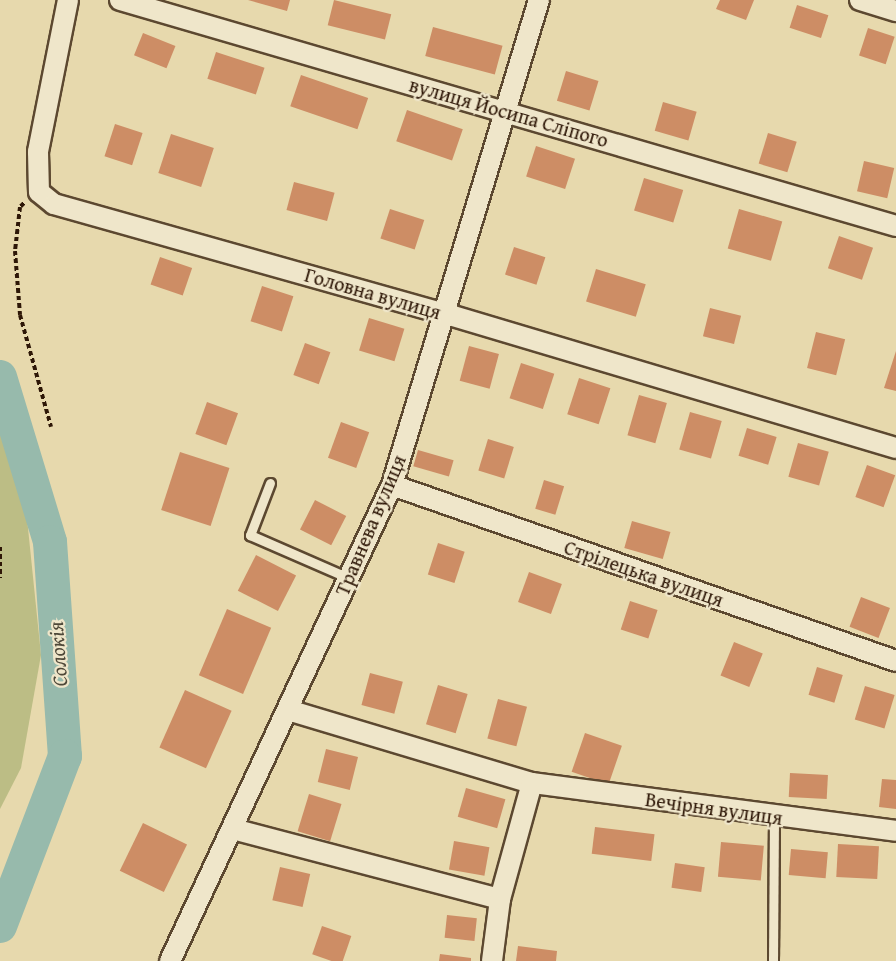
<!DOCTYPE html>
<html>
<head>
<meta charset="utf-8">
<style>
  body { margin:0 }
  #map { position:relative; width:896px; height:961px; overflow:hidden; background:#e7d9ad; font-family:"Gentium Book Plus",serif }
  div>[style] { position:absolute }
  .green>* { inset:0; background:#bcbd85 }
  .river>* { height:34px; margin:-17px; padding:0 17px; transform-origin:17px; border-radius:17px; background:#97baac }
  .building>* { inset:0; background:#cd8d65; transform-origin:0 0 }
  .path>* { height:4px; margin-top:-2px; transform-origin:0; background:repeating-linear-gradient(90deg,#2e1707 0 4.5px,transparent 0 7.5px) }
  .roads { filter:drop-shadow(2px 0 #5c4830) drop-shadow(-2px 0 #5c4830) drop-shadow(0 2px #5c4830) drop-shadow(0 -2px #5c4830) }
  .lane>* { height:9px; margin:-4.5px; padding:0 4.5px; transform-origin:4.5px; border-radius:4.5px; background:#efe6ca }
  .street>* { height:20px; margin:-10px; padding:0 10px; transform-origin:10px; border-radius:10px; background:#efe6ca }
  span { translate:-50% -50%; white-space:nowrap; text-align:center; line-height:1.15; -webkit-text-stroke:4.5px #efe6ca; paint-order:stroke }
  .street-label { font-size:20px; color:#2e1707 }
  .water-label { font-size:21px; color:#4e4839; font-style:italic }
</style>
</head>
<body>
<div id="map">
  <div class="green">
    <div style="clip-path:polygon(0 421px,25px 499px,41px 655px,21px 768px,0 809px)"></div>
  </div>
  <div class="river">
    <div style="left:0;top:377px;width:172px;rotate:73.1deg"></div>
    <div style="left:50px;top:542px;width:215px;rotate:86deg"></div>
    <div style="left:65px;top:756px;width:182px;rotate:110.9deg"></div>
  </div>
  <div class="building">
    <div style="clip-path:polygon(248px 0,290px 0,287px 11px)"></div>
    <div style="left:334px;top:0;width:59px;height:26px;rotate:14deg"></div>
    <div style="clip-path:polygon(720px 0,754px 0,746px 20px,716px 9px)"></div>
    <div style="left:797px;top:5px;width:33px;height:24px;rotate:18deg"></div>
    <div style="left:433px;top:27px;width:72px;height:30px;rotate:15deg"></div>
    <div style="left:868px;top:28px;width:28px;height:29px;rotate:18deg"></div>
    <div style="left:143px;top:33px;width:35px;height:24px;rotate:22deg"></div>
    <div style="left:216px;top:52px;width:51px;height:28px;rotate:18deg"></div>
    <div style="left:566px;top:71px;width:34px;height:31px;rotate:17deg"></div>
    <div style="left:301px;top:75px;width:71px;height:33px;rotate:19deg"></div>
    <div style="left:663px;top:102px;width:35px;height:30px;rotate:16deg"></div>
    <div style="left:407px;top:110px;width:59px;height:33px;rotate:19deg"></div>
    <div style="left:115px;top:124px;width:29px;height:34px;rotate:18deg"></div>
    <div style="left:768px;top:133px;width:30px;height:32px;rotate:17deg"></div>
    <div style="left:171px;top:134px;width:45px;height:41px;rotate:18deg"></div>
    <div style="left:536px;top:146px;width:41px;height:32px;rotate:18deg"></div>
    <div style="left:864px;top:161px;width:31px;height:31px;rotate:13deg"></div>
    <div style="left:644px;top:178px;width:41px;height:34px;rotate:17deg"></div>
    <div style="left:294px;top:182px;width:42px;height:29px;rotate:15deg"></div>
    <div style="left:390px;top:209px;width:36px;height:31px;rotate:18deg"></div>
    <div style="left:739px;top:209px;width:45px;height:41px;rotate:16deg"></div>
    <div style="left:839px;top:236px;width:36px;height:34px;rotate:19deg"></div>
    <div style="left:514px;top:247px;width:33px;height:29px;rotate:18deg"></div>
    <div style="left:160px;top:257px;width:34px;height:29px;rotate:19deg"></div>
    <div style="left:596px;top:269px;width:52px;height:34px;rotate:17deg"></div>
    <div style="left:262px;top:286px;width:33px;height:37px;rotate:18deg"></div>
    <div style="left:710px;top:308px;width:32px;height:29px;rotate:14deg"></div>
    <div style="left:369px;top:318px;width:37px;height:34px;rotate:17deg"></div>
    <div style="left:816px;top:332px;width:30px;height:37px;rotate:14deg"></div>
    <div style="left:305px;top:343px;width:27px;height:34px;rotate:20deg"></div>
    <div style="left:469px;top:346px;width:31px;height:36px;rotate:15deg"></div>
    <div style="clip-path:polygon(896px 351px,896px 391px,884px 388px)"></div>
    <div style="left:521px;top:363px;width:35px;height:37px;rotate:18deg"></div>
    <div style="left:579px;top:378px;width:33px;height:38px;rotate:18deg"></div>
    <div style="left:639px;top:395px;width:29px;height:42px;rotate:16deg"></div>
    <div style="left:207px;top:402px;width:33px;height:34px;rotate:20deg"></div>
    <div style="left:690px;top:412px;width:33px;height:39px;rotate:16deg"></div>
    <div style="left:341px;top:422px;width:30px;height:38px;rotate:20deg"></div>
    <div style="left:747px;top:428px;width:31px;height:29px;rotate:17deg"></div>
    <div style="left:488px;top:439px;width:27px;height:33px;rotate:17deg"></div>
    <div style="left:798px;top:443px;width:32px;height:35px;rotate:16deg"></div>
    <div style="left:418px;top:450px;width:37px;height:17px;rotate:16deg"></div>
    <div style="left:180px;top:452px;width:52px;height:61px;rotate:18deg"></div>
    <div style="left:867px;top:465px;width:30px;height:34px;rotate:20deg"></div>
    <div style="left:544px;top:480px;width:21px;height:30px;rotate:17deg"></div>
    <div style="left:315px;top:500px;width:35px;height:33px;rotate:27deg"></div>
    <div style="left:632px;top:521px;width:40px;height:28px;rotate:16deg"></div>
    <div style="left:438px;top:543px;width:28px;height:33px;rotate:18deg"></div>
    <div style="left:256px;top:555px;width:45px;height:40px;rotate:27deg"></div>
    <div style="left:529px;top:572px;width:35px;height:32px;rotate:20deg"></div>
    <div style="left:861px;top:597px;width:31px;height:32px;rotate:21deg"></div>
    <div style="left:630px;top:601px;width:29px;height:30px;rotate:18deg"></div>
    <div style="left:227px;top:609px;width:48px;height:72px;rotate:23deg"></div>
    <div style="left:734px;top:642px;width:31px;height:36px;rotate:22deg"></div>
    <div style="left:817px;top:667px;width:27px;height:29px;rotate:17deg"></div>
    <div style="left:370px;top:673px;width:34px;height:33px;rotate:15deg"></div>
    <div style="left:438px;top:685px;width:31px;height:41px;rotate:17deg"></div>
    <div style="left:865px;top:686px;width:31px;height:35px;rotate:17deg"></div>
    <div style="left:185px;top:690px;width:51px;height:63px;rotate:24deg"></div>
    <div style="left:498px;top:699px;width:30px;height:41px;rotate:15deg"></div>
    <div style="left:585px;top:733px;width:39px;height:41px;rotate:19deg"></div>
    <div style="left:326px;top:749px;width:33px;height:34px;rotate:14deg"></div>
    <div style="left:790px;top:773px;width:38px;height:24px;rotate:3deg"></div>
    <div style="clip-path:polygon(882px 779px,896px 780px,896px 809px,879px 807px)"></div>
    <div style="left:466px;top:788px;width:41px;height:30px;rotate:16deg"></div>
    <div style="left:309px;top:794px;width:34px;height:39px;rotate:17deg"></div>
    <div style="left:143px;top:823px;width:49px;height:53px;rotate:26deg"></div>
    <div style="left:595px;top:827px;width:60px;height:27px;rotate:7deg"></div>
    <div style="left:454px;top:841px;width:36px;height:29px;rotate:10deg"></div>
    <div style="left:721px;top:842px;width:43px;height:35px;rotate:5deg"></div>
    <div style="left:838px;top:844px;width:41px;height:33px;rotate:3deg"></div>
    <div style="left:791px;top:849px;width:37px;height:26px;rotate:5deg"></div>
    <div style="left:675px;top:863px;width:30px;height:25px;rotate:8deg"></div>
    <div style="left:280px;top:867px;width:31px;height:34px;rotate:13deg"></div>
    <div style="left:447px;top:915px;width:30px;height:23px;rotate:6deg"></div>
    <div style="left:322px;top:926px;width:31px;height:30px;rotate:19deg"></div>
    <div style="clip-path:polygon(518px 946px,557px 951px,556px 961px,516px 961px)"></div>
    <div style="clip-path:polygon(440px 954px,471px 958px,471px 961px,439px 961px)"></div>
  </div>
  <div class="path">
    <div style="left:24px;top:203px;width:6px;rotate:135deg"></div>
    <div style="left:20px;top:207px;width:44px;rotate:96.5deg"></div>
    <div style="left:15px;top:251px;width:64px;rotate:85.5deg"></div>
    <div style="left:20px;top:315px;width:116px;rotate:74.5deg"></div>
    <div style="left:0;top:547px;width:31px;rotate:90deg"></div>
  </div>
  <div class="roads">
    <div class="lane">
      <div style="left:270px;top:483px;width:56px;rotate:111deg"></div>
      <div style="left:250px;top:535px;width:108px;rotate:23.5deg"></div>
      <div style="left:773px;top:961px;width:145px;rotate:-89.6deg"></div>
    </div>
    <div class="street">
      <div style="left:68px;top:0;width:155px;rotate:101.2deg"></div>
      <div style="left:38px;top:152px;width:40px;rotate:88.6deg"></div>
      <div style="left:39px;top:192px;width:19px;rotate:39deg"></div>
      <div style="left:54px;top:204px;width:404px;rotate:15.7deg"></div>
      <div style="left:443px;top:313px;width:473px;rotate:16.6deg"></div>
      <div style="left:120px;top:0;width:808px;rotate:16.24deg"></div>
      <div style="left:860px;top:0;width:38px;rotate:17deg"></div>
      <div style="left:392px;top:485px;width:534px;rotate:19.25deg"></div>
      <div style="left:288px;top:710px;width:255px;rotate:16.7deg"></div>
      <div style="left:532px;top:783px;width:367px;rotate:7.5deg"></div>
      <div style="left:233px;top:829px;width:276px;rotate:14.7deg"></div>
      <div style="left:170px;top:961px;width:525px;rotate:-65deg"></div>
      <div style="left:392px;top:485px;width:507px;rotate:-73.14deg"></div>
      <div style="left:492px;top:961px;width:63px;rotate:-82.6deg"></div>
      <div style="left:500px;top:899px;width:120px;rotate:-74.6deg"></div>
    </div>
  </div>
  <div class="street-label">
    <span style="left:509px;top:112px;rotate:16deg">вулиця Йосипа Сліпого</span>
    <span style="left:373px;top:293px;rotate:16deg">Головна вулиця</span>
    <span style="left:370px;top:525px;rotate:-67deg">Травнева вулиця</span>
    <span style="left:644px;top:573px;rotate:19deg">Стрілецька вулиця</span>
    <span style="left:714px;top:808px;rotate:8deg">Вечірня вулиця</span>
  </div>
  <div class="water-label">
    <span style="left:58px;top:654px;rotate:-94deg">Солокія</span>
  </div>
</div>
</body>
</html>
